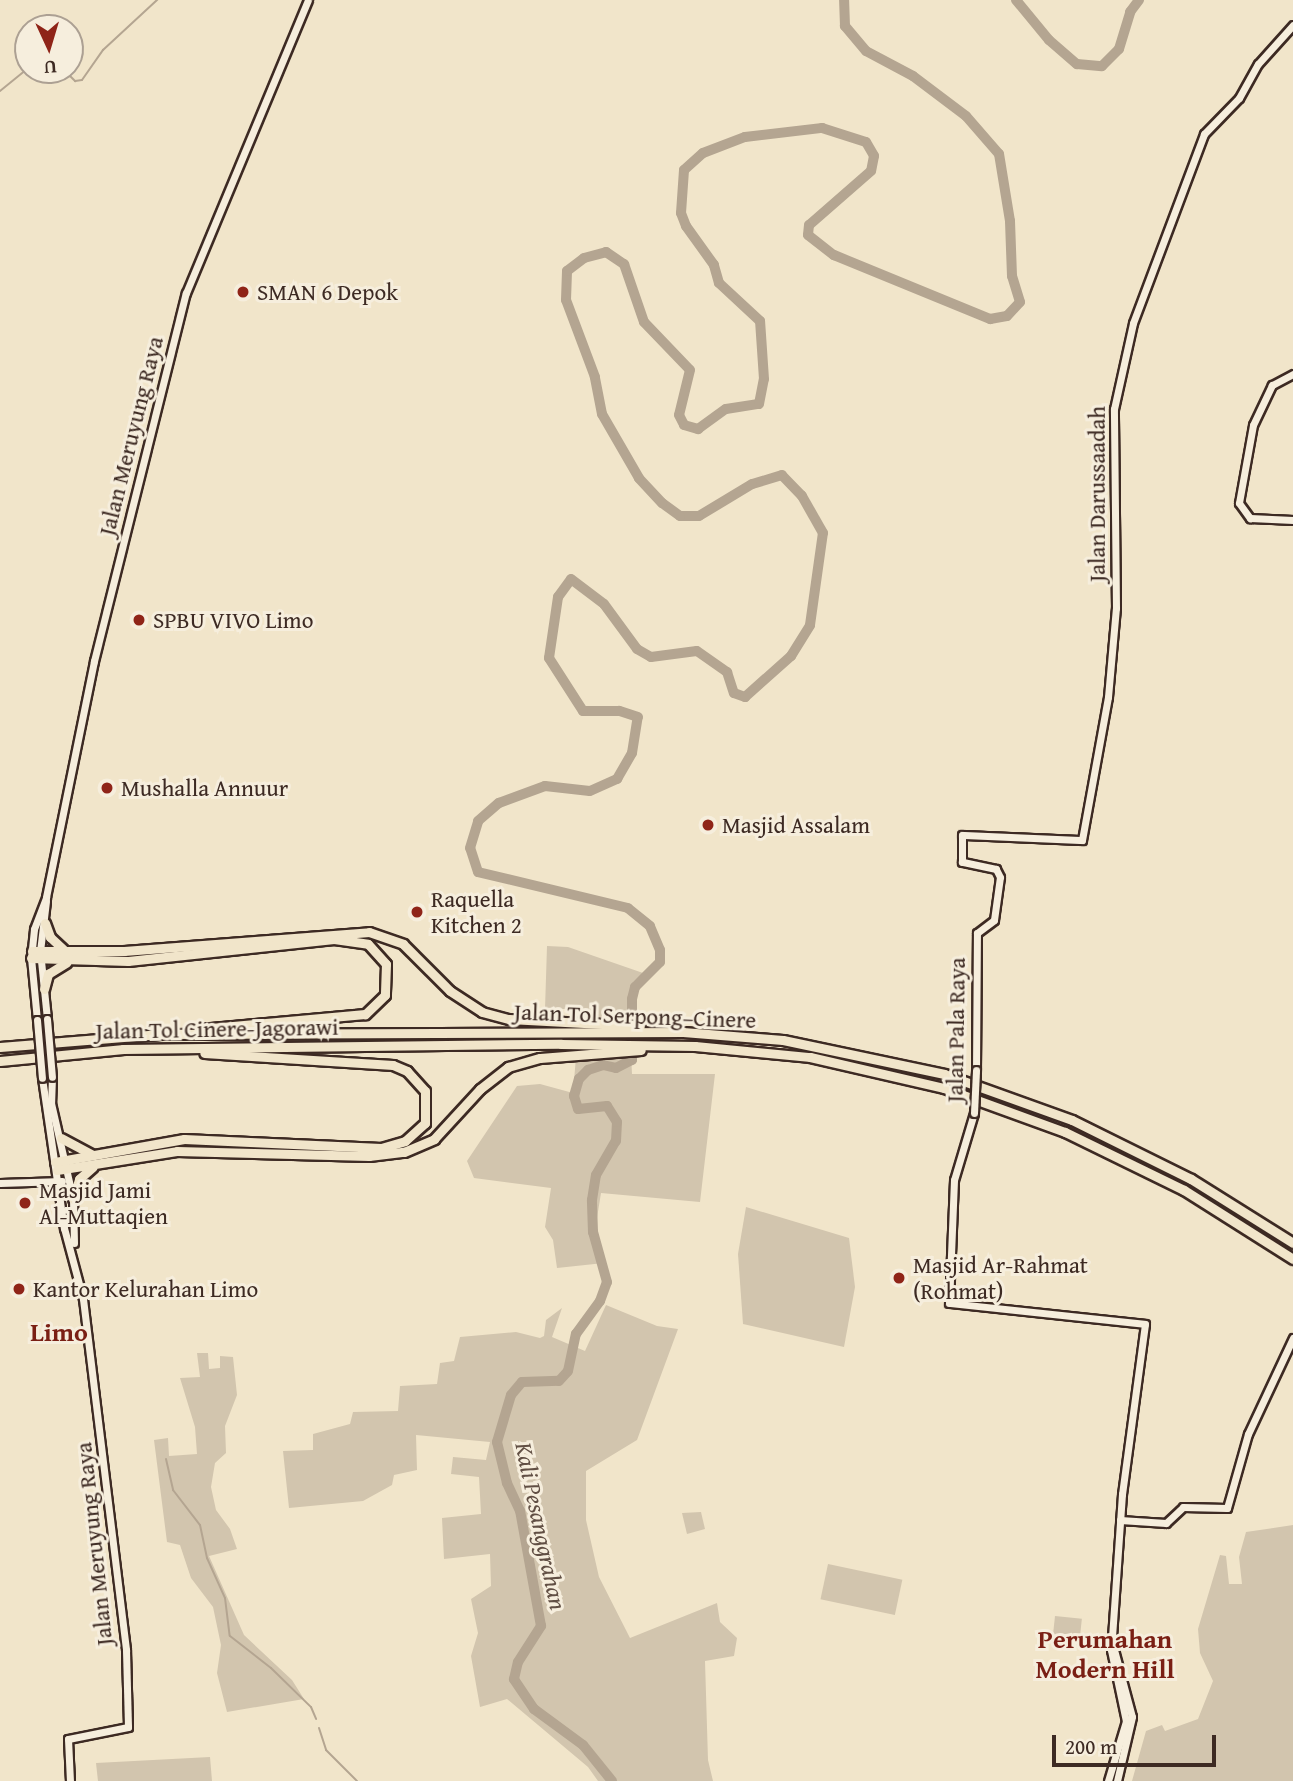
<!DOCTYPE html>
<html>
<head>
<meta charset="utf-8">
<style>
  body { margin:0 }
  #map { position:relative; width:1293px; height:1781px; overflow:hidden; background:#f1e5ca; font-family:"Gentium Book Plus",serif }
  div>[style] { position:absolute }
  .green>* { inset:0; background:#d2c5ae; transform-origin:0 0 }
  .stream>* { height:2px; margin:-1px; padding:0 1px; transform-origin:1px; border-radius:1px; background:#b4a591 }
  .river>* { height:10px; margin:-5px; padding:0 5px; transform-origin:5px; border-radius:5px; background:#b4a591 }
  .roads { filter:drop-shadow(2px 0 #3d2a23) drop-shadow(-2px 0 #3d2a23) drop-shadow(0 2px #3d2a23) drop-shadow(0 -2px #3d2a23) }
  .secondary>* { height:7px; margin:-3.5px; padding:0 3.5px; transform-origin:3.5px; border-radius:3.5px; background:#f6eedd }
  .highway>* { height:9px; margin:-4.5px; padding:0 4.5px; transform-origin:4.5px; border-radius:4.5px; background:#f1e5ca }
  .bridges { filter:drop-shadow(2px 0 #3d2a23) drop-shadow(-2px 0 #3d2a23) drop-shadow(0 2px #3d2a23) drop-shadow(0 -2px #3d2a23) }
  .secondary-bridge>* { height:7px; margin:-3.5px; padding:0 3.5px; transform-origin:3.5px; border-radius:3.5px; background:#f6eedd }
  .dots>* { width:19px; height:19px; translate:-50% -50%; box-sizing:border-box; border:4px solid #f6eedd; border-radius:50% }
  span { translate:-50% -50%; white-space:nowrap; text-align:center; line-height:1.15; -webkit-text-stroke:6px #f6eedd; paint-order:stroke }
  .poi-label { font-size:23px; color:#3d2a23 }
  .left { translate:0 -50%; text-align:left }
  .street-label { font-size:23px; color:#3d2a23 }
  .water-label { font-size:24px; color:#614f44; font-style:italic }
  .quarter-label { font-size:26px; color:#7a1f14; font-weight:700 }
  .north { position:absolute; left:14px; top:14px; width:70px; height:70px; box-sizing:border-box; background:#f6eedd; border:2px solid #aca093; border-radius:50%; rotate:176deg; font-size:19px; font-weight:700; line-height:28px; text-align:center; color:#3d2a23 }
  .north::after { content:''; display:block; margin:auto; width:24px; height:32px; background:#8f2418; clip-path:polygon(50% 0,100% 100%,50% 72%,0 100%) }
  .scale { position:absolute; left:1052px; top:1735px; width:164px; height:32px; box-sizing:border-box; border:4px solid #3d2a23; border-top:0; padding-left:9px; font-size:21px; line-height:24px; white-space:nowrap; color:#3d2a23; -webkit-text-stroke:5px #f6eedd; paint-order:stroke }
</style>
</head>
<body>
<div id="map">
  <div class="green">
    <div style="clip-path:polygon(547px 946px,568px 947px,643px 973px,633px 982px,629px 1008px,632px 1074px,715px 1074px,700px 1202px,601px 1193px,596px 1224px,604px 1263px,557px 1268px,553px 1240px,545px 1227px,551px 1188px,474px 1178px,467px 1161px,517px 1086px,540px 1084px,573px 1093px,580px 1009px,545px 1009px)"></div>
    <div style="clip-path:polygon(746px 1207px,849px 1238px,855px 1287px,844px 1347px,743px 1324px,738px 1254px)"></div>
    <div style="clip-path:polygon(606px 1305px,657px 1326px,678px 1329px,637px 1440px,586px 1471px,586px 1520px,599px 1577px,630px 1638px,717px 1603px,720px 1622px,737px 1638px,734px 1656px,705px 1661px,708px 1760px,713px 1781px,598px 1781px,588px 1767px,507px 1699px,480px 1707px,471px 1656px,478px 1633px,471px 1599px,491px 1586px,490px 1554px,444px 1559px,442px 1518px,481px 1514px,479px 1477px,451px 1474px,453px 1457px,486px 1460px,490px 1442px,416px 1435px,417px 1470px,394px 1475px,392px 1485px,363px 1501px,289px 1508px,283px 1451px,313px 1450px,313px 1434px,350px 1424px,353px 1412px,398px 1411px,400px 1386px,437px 1384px,440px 1363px,454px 1361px,460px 1337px,516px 1332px,540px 1338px,544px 1336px,546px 1320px,562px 1308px,552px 1337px,585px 1351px)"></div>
    <div style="clip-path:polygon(197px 1353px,208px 1353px,209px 1369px,220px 1368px,220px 1356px,233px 1357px,237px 1395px,225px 1426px,226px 1453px,215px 1463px,211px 1487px,216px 1510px,230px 1529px,237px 1549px,209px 1556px,244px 1635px,292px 1680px,304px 1699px,227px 1712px,217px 1673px,221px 1645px,213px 1607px,191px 1578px,180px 1545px,167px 1542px,154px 1440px,168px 1438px,169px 1456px,197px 1454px,195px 1427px,180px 1378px,200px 1377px)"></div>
    <div style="clip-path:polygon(701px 1512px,705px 1529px,687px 1534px,682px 1513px)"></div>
    <div style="clip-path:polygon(1293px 1525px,1293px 1781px,1132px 1781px,1146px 1731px,1162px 1725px,1165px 1731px,1198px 1719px,1213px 1681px,1200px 1653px,1198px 1629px,1220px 1555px,1226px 1556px,1229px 1584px,1242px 1584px,1239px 1557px,1246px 1532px)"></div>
    <div style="left:828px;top:1564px;width:76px;height:36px;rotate:12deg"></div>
    <div style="left:1055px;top:1616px;width:27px;height:27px;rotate:6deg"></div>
    <div style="clip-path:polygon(210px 1757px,212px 1781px,98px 1781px,96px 1763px)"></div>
  </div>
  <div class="stream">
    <div style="left:64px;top:70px;width:16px;rotate:45deg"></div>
    <div style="left:75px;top:81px;width:7px;rotate:-8deg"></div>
    <div style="left:82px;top:80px;width:37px;rotate:-55deg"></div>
    <div style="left:103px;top:50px;width:74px;rotate:-42.8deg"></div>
    <div style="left:0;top:91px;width:36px;rotate:-39deg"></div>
    <div style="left:166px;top:1459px;width:32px;rotate:77deg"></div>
    <div style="left:173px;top:1490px;width:44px;rotate:52.4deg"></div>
    <div style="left:200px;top:1525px;width:34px;rotate:78deg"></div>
    <div style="left:207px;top:1558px;width:44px;rotate:65.8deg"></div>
    <div style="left:225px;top:1598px;width:38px;rotate:83deg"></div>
    <div style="left:230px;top:1636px;width:52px;rotate:38deg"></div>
    <div style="left:271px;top:1668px;width:56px;rotate:44.3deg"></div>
    <div style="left:311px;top:1707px;width:13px;rotate:67deg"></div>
    <div style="left:319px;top:1728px;width:23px;rotate:72deg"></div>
    <div style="left:326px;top:1750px;width:44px;rotate:45deg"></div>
  </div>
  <div class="river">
    <div style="left:1016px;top:0;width:52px;rotate:50.5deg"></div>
    <div style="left:1049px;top:40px;width:37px;rotate:41deg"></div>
    <div style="left:1077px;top:64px;width:25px;rotate:5deg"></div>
    <div style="left:1102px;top:66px;width:24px;rotate:-45deg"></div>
    <div style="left:1119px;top:49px;width:39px;rotate:-73deg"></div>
    <div style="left:1130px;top:12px;width:15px;rotate:-53deg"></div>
    <div style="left:612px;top:1781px;width:46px;rotate:-128.9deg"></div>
    <div style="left:583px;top:1745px;width:61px;rotate:-143.7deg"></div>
    <div style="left:534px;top:1709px;width:36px;rotate:-124deg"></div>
    <div style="left:514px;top:1679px;width:17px;rotate:-77deg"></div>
    <div style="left:518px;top:1662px;width:43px;rotate:-57.4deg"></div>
    <div style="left:541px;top:1626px;width:117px;rotate:-100.3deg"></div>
    <div style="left:520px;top:1511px;width:31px;rotate:-115deg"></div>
    <div style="left:507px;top:1483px;width:42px;rotate:-103.7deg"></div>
    <div style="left:497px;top:1442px;width:49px;rotate:-73.4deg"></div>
    <div style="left:511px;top:1395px;width:17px;rotate:-50deg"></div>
    <div style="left:522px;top:1382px;width:37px;rotate:-2deg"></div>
    <div style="left:559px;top:1381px;width:13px;rotate:-48deg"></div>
    <div style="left:568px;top:1371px;width:38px;rotate:-78deg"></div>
    <div style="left:576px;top:1334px;width:41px;rotate:-54deg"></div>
    <div style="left:600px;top:1301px;width:20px;rotate:-70deg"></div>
    <div style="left:607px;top:1282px;width:52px;rotate:-105.6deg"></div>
    <div style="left:593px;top:1232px;width:32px;rotate:-92deg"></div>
    <div style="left:592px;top:1200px;width:25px;rotate:-81deg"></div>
    <div style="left:596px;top:1175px;width:39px;rotate:-60deg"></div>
    <div style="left:616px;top:1141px;width:19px;rotate:-87deg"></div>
    <div style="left:617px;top:1122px;width:19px;rotate:-122deg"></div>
    <div style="left:607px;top:1106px;width:29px;rotate:174deg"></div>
    <div style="left:578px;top:1109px;width:14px;rotate:-107deg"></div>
    <div style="left:574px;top:1096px;width:18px;rotate:-74deg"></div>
    <div style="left:579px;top:1079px;width:13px;rotate:-45deg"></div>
    <div style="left:588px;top:1070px;width:16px;rotate:-18deg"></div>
    <div style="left:603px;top:1065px;width:13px;rotate:13deg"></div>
    <div style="left:616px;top:1068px;width:18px;rotate:-27deg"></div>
    <div style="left:632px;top:1060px;width:61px;rotate:-90deg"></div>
    <div style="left:632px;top:999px;width:12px;rotate:-76deg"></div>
    <div style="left:635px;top:987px;width:35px;rotate:-45deg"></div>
    <div style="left:660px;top:962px;width:12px;rotate:-90deg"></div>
    <div style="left:660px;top:950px;width:26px;rotate:-113deg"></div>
    <div style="left:650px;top:926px;width:28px;rotate:-141deg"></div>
    <div style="left:628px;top:908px;width:154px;rotate:-166.5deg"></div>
    <div style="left:478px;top:872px;width:25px;rotate:-108deg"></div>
    <div style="left:470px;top:848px;width:28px;rotate:-73deg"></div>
    <div style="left:478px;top:821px;width:28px;rotate:-41deg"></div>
    <div style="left:499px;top:803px;width:49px;rotate:-20.3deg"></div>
    <div style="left:545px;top:786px;width:45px;rotate:6.3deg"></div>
    <div style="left:590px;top:791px;width:30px;rotate:-24deg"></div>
    <div style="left:617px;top:779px;width:30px;rotate:-60deg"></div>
    <div style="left:632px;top:753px;width:36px;rotate:-81deg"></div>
    <div style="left:638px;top:717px;width:20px;rotate:-162deg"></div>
    <div style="left:619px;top:711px;width:36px;rotate:180deg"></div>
    <div style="left:583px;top:711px;width:63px;rotate:-122.7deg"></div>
    <div style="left:549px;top:658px;width:62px;rotate:-81.6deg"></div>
    <div style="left:558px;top:597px;width:22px;rotate:-54deg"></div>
    <div style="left:571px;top:579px;width:41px;rotate:37.1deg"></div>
    <div style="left:604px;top:604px;width:56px;rotate:53.7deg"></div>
    <div style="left:637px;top:649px;width:16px;rotate:30deg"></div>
    <div style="left:651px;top:657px;width:46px;rotate:-7.4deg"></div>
    <div style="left:697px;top:651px;width:37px;rotate:35deg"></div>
    <div style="left:727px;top:672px;width:22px;rotate:72deg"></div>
    <div style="left:734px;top:693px;width:12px;rotate:20deg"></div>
    <div style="left:745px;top:697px;width:62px;rotate:-41.7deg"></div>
    <div style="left:791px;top:656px;width:36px;rotate:-58deg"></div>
    <div style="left:810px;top:625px;width:93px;rotate:-82deg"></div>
    <div style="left:823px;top:533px;width:43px;rotate:-119.6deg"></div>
    <div style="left:802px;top:496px;width:29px;rotate:-134deg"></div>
    <div style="left:782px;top:475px;width:31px;rotate:163deg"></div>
    <div style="left:752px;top:484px;width:62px;rotate:148.9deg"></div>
    <div style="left:699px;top:516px;width:19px;rotate:180deg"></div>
    <div style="left:680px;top:516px;width:22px;rotate:-144deg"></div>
    <div style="left:662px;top:503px;width:34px;rotate:-133deg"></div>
    <div style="left:639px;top:478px;width:74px;rotate:-120deg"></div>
    <div style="left:602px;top:414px;width:38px;rotate:-101deg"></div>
    <div style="left:595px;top:377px;width:82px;rotate:-110.6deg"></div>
    <div style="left:566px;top:300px;width:29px;rotate:-88deg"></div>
    <div style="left:567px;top:271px;width:21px;rotate:-37deg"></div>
    <div style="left:584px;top:258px;width:23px;rotate:-15deg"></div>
    <div style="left:606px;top:252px;width:22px;rotate:34deg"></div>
    <div style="left:624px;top:264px;width:61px;rotate:71deg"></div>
    <div style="left:644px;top:322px;width:66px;rotate:46.2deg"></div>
    <div style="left:690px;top:370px;width:46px;rotate:103.7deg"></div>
    <div style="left:679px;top:415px;width:11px;rotate:63deg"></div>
    <div style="left:684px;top:425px;width:15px;rotate:16deg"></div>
    <div style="left:698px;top:429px;width:34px;rotate:-36deg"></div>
    <div style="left:726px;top:409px;width:33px;rotate:-9deg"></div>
    <div style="left:759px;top:404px;width:25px;rotate:-79deg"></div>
    <div style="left:764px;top:379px;width:58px;rotate:-93.9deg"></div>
    <div style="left:760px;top:321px;width:56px;rotate:-137.2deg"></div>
    <div style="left:719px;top:283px;width:19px;rotate:-106deg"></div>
    <div style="left:714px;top:265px;width:48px;rotate:-125.7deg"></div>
    <div style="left:686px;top:226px;width:14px;rotate:-111deg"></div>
    <div style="left:681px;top:213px;width:43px;rotate:-86deg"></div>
    <div style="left:684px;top:170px;width:25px;rotate:-42deg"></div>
    <div style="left:703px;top:153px;width:45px;rotate:-20.9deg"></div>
    <div style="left:745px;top:137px;width:78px;rotate:-6.7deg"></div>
    <div style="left:822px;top:128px;width:46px;rotate:17.7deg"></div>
    <div style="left:866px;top:142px;width:16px;rotate:60deg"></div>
    <div style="left:874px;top:156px;width:15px;rotate:101deg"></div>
    <div style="left:871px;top:171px;width:82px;rotate:138.9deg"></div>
    <div style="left:809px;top:225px;width:10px;rotate:96deg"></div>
    <div style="left:808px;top:235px;width:33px;rotate:38deg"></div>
    <div style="left:834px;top:255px;width:169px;rotate:22.3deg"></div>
    <div style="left:990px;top:319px;width:17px;rotate:-10deg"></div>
    <div style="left:1007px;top:316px;width:19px;rotate:-47deg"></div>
    <div style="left:1020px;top:302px;width:27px;rotate:-107deg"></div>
    <div style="left:1012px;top:276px;width:55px;rotate:-92.1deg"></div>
    <div style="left:1010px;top:221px;width:68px;rotate:-99.3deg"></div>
    <div style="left:999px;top:154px;width:50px;rotate:-131deg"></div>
    <div style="left:966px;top:116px;width:66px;rotate:-143deg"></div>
    <div style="left:913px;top:76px;width:53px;rotate:-152deg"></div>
    <div style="left:866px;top:51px;width:33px;rotate:-130deg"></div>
    <div style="left:845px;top:26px;width:26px;rotate:-92deg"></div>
  </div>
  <div class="roads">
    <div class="secondary">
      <div style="left:1293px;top:374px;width:24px;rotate:152deg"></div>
      <div style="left:1272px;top:385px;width:44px;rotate:115.4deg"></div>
      <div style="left:1253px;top:425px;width:79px;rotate:100.2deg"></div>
      <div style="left:1239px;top:503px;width:19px;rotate:54deg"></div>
      <div style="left:1250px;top:518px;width:43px;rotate:2.7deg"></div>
      <div style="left:46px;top:901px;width:50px;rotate:96.8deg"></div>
      <div style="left:40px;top:951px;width:68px;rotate:84.1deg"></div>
      <div style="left:37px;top:1020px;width:62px;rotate:-95.5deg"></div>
      <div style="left:31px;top:958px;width:29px;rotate:-84deg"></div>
      <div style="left:34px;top:929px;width:34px;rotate:-69deg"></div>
      <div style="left:46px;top:897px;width:241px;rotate:-78.5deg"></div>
      <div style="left:94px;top:661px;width:379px;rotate:-76deg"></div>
      <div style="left:186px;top:293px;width:317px;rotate:-67.4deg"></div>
      <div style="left:976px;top:1070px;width:137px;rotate:-89.6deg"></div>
      <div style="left:977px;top:933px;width:21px;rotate:-37deg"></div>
      <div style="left:994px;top:920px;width:43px;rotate:-82.1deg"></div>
      <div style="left:1000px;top:877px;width:9px;rotate:-117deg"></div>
      <div style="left:996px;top:869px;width:35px;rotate:-168deg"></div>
      <div style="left:962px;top:862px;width:27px;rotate:-90deg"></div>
      <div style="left:962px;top:835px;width:120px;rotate:2.4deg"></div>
      <div style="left:1082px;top:840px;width:145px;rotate:-79.7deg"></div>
      <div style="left:1108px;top:697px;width:89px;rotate:-84.9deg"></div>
      <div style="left:1116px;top:608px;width:199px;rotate:-90.6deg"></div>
      <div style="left:1114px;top:409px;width:88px;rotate:-77.5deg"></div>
      <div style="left:1133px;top:323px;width:202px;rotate:-69.4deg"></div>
      <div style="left:1204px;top:134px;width:50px;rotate:-45.8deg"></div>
      <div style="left:1239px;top:98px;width:39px;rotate:-61deg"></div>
      <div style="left:1258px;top:64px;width:52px;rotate:-48.1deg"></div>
      <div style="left:52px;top:1077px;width:26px;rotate:92deg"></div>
      <div style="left:51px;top:1103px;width:98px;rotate:77.1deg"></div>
      <div style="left:73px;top:1199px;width:44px;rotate:88.7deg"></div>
      <div style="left:42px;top:1078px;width:152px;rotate:81.7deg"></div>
      <div style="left:64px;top:1228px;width:73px;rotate:75deg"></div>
      <div style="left:83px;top:1299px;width:354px;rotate:83deg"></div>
      <div style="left:126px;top:1650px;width:77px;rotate:88.5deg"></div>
      <div style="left:128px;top:1727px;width:61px;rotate:168.7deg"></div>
      <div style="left:68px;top:1739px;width:42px;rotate:87.3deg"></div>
      <div style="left:974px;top:1113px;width:70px;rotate:106.6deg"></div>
      <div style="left:954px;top:1180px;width:123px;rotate:92.3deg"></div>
      <div style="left:949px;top:1303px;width:197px;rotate:6.1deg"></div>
      <div style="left:1145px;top:1324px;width:172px;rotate:97.7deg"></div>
      <div style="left:1122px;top:1494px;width:156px;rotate:94deg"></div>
      <div style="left:1111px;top:1650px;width:73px;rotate:78.1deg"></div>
      <div style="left:1126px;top:1721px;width:63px;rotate:106.7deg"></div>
      <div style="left:0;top:1183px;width:62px;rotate:-1.8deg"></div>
      <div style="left:1120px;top:1520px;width:46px;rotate:3.7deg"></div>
      <div style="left:1166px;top:1523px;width:23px;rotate:-43deg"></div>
      <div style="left:1183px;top:1507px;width:44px;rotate:1.3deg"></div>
      <div style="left:1227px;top:1508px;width:77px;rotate:-74.2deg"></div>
      <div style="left:1248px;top:1434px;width:106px;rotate:-64.9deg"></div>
      <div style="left:1113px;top:1646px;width:73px;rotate:75deg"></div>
      <div style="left:1132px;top:1717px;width:66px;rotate:103.2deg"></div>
    </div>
    <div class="highway">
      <div style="left:45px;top:923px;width:15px;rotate:70deg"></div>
      <div style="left:50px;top:937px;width:18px;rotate:43deg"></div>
      <div style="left:32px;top:951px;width:92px"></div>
      <div style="left:124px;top:951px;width:246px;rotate:-4.4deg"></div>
      <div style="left:369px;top:932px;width:36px;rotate:19deg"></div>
      <div style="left:403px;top:944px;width:66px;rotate:45deg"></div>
      <div style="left:450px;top:991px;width:38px;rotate:33deg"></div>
      <div style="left:482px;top:1012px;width:28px;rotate:15deg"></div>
      <div style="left:509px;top:1019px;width:131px;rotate:3.1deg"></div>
      <div style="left:31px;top:958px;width:97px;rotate:1.8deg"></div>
      <div style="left:128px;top:961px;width:207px;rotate:-6.1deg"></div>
      <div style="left:334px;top:939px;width:34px;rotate:8deg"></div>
      <div style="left:368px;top:944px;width:27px;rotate:48deg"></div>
      <div style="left:386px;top:964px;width:31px;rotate:92deg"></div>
      <div style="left:385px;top:995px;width:28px;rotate:136deg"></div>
      <div style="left:365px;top:1014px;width:166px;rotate:174.8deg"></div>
      <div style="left:44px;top:989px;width:16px;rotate:-75deg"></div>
      <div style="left:48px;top:974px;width:22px;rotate:-32deg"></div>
      <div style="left:0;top:1047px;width:161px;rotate:-4.6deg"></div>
      <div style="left:160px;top:1034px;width:523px;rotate:-0.22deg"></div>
      <div style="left:683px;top:1032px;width:100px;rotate:4.6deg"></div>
      <div style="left:783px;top:1040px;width:165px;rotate:11.9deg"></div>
      <div style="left:944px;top:1074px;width:136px;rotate:19.8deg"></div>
      <div style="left:1072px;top:1120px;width:133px;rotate:26.4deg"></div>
      <div style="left:1191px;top:1179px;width:120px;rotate:32.1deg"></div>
      <div style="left:0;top:1061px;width:124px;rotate:-5.6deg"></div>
      <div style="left:123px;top:1049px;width:438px;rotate:-0.7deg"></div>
      <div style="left:561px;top:1044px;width:134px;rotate:0.9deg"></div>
      <div style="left:695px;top:1046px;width:116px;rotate:5.5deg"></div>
      <div style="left:810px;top:1057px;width:138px;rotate:13deg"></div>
      <div style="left:944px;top:1088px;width:129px;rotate:20deg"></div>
      <div style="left:1065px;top:1132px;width:132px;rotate:26deg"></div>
      <div style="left:1184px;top:1190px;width:129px;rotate:32.3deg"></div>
      <div style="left:61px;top:1138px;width:36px;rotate:28deg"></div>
      <div style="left:55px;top:1162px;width:131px;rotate:-10.1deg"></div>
      <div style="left:184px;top:1139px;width:197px;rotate:2.6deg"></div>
      <div style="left:381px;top:1148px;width:25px;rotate:-16deg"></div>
      <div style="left:405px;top:1141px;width:27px;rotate:-42deg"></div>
      <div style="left:425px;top:1123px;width:32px;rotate:-90deg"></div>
      <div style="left:425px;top:1091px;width:27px;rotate:-132deg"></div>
      <div style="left:407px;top:1071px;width:15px;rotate:-157deg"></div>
      <div style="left:393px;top:1065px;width:189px;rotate:-176.4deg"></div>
      <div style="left:57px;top:1170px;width:121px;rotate:-9deg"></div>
      <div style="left:177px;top:1151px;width:192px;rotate:1.5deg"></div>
      <div style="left:369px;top:1156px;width:35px;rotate:-7deg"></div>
      <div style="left:404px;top:1152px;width:33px;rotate:-23deg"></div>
      <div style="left:434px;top:1139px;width:68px;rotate:-47.4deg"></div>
      <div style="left:480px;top:1089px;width:36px;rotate:-38deg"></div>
      <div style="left:508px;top:1067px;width:33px;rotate:-16deg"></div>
      <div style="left:540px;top:1058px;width:101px;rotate:-4.5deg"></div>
      <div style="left:73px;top:1199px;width:21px;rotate:-73deg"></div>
      <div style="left:79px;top:1179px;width:18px;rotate:-41deg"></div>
    </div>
  </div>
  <div class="bridges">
    <div class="secondary-bridge">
      <div style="left:47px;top:1019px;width:58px;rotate:85.1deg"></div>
      <div style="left:37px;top:1020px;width:58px;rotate:85.1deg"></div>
      <div style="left:974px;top:1113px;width:43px;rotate:-87.3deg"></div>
    </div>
  </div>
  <div class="dots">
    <div style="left:243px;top:292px;background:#8f2418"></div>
    <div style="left:139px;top:620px;background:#8f2418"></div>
    <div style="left:107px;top:788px;background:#8f2418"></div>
    <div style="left:708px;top:825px;background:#8f2418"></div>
    <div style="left:417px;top:912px;background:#8f2418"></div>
    <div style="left:25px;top:1203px;background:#8f2418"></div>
    <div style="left:899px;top:1278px;background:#8f2418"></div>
    <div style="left:19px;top:1289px;background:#8f2418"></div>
  </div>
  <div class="poi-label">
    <span class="left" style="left:257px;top:292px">SMAN 6 Depok</span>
    <span class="left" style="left:153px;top:620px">SPBU VIVO Limo</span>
    <span class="left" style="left:121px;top:788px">Mushalla Annuur</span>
    <span class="left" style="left:722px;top:825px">Masjid Assalam</span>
    <span class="left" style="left:431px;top:912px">Raquella<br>Kitchen 2</span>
    <span class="left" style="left:39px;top:1203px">Masjid Jami<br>Al-Muttaqien</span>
    <span class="left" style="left:913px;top:1278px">Masjid Ar-Rahmat<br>(Rohmat)</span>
    <span class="left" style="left:33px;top:1289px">Kantor Kelurahan Limo</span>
  </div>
  <div class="street-label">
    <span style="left:131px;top:436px;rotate:-76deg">Jalan Meruyung Raya</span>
    <span style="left:1097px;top:494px;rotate:-90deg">Jalan Darussaadah</span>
    <span style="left:635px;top:1016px;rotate:2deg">Jalan Tol Serpong–Cinere</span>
    <span style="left:217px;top:1029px;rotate:-1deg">Jalan Tol Cinere-Jagorawi</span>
    <span style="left:956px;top:1030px;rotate:-89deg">Jalan Pala Raya</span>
    <span style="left:94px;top:1544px;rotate:-96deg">Jalan Meruyung Raya</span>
  </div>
  <div class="water-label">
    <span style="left:541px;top:1526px;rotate:78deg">Kali Pesanggrahan</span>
  </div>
  <div class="quarter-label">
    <span style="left:59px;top:1332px">Limo</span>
    <span style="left:1105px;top:1654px">Perumahan<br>Modern Hill</span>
  </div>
  <div class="north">U</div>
  <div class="scale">200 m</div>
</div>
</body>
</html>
